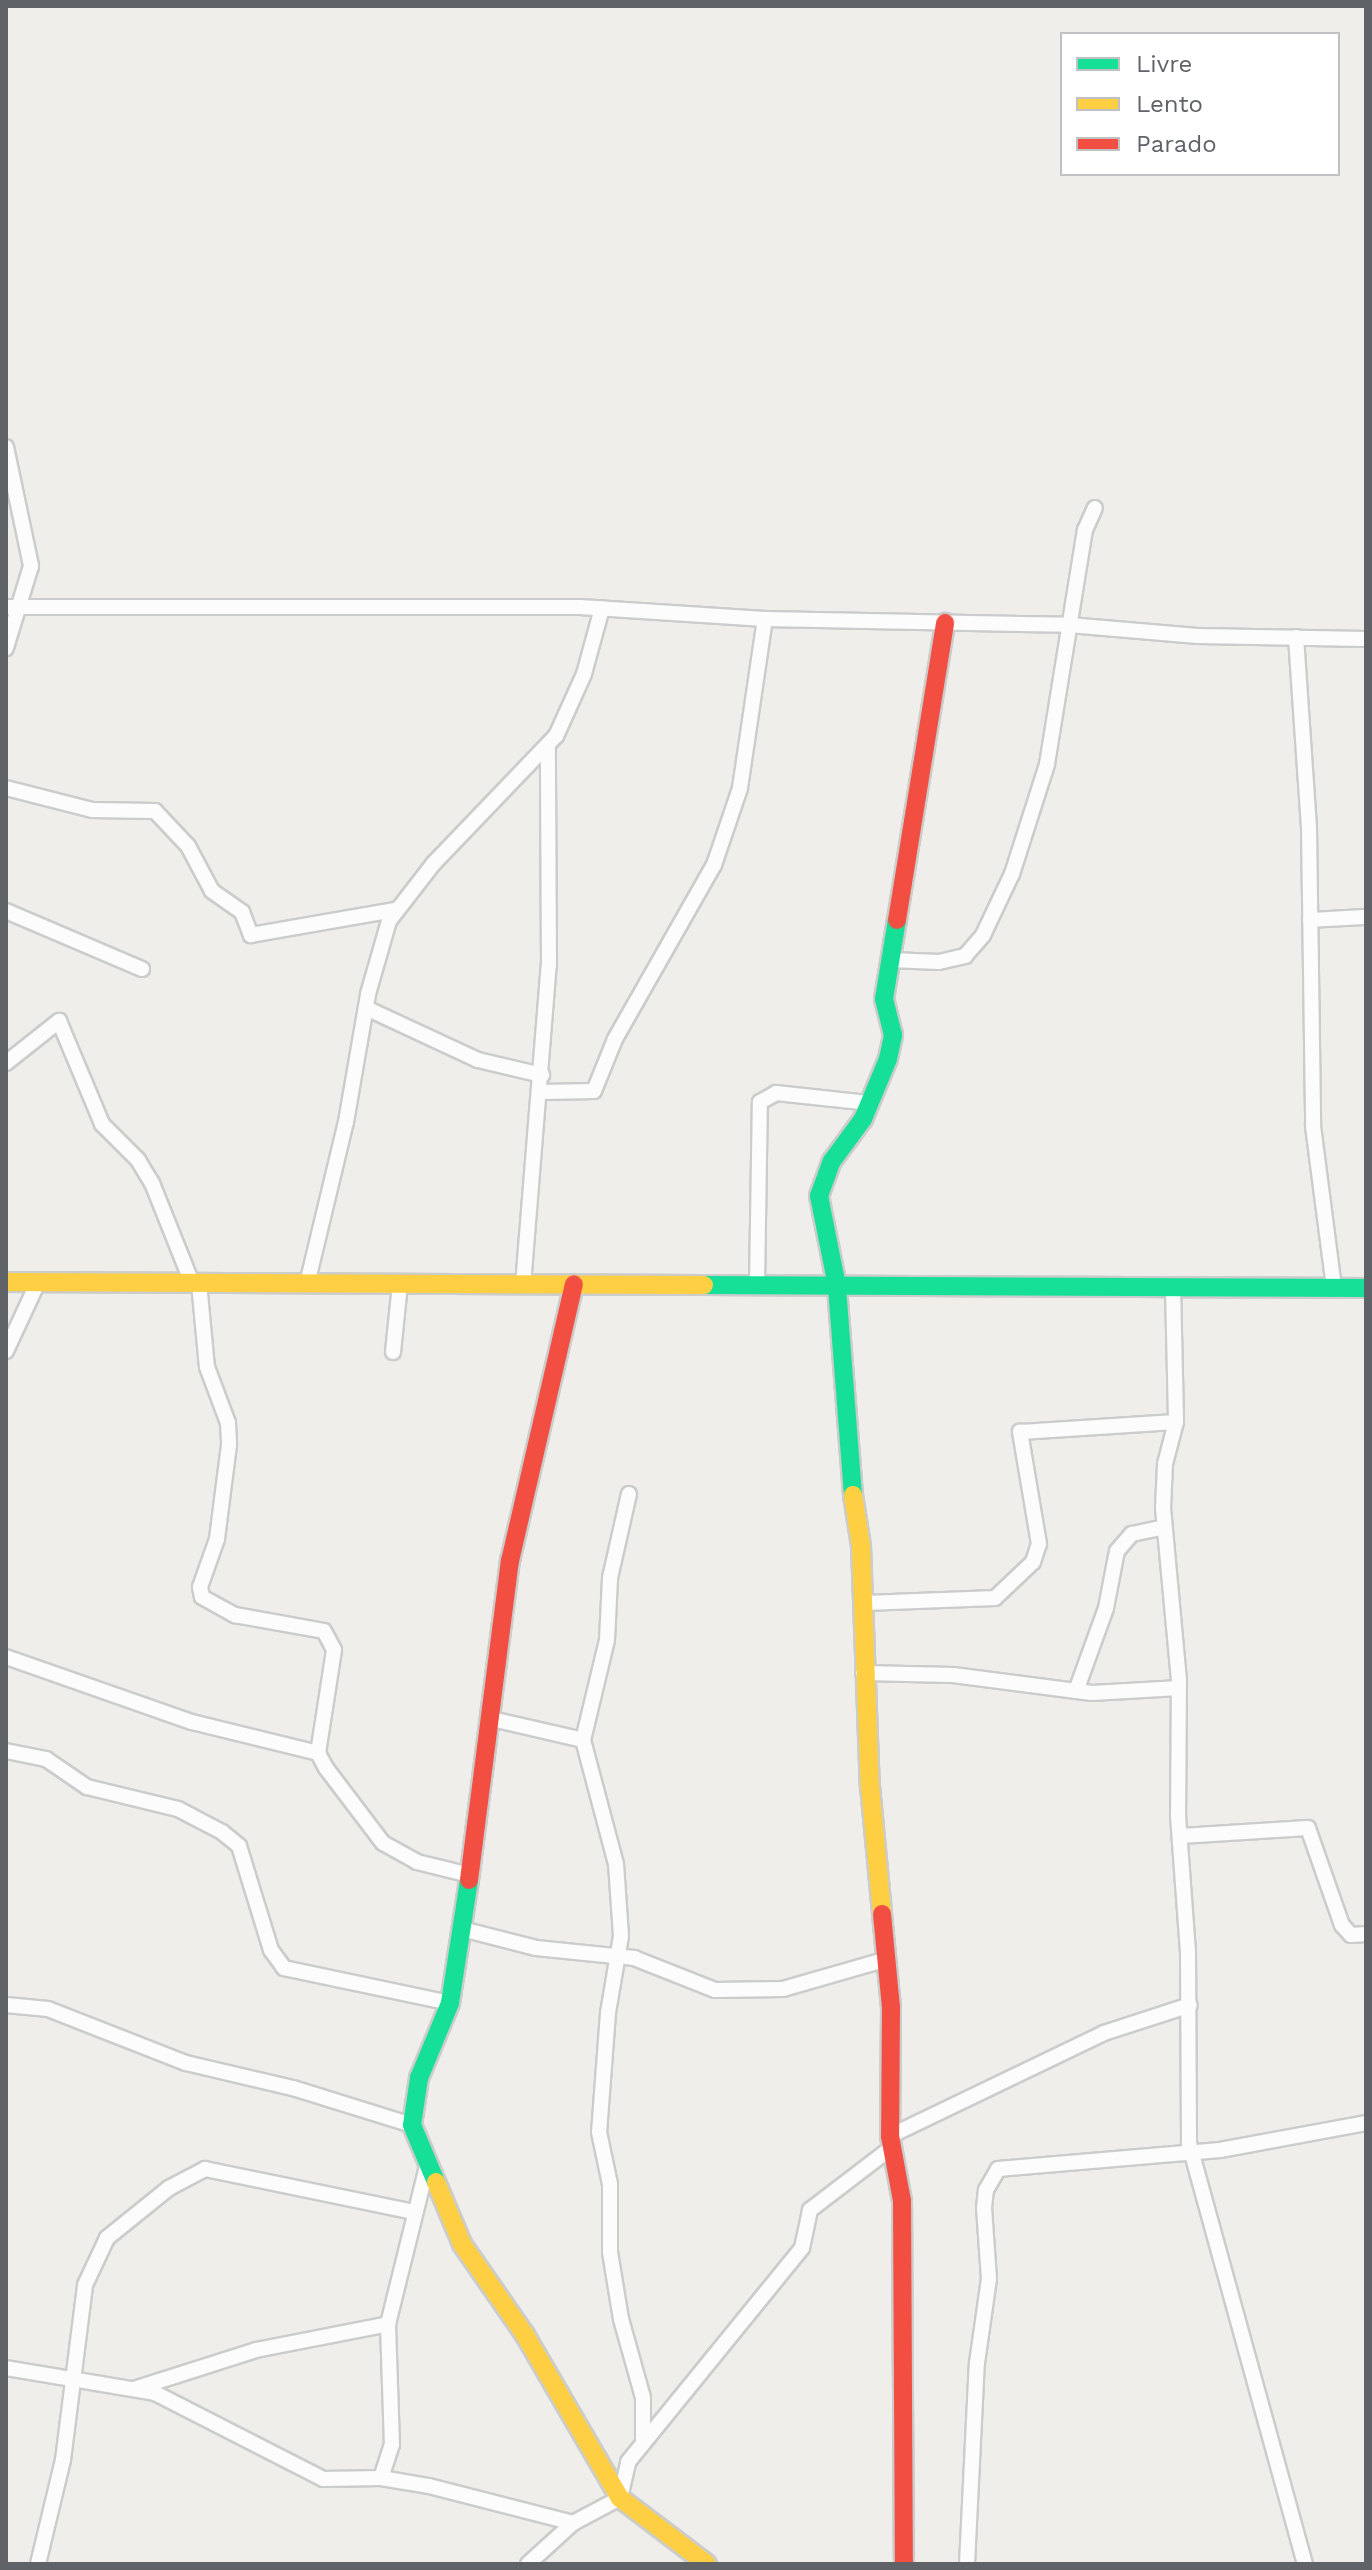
<!DOCTYPE html>
<html>
<head>
<meta charset="utf-8">
<style>
  body { margin:0 }
  #map { position:relative; width:1372px; height:2570px; overflow:hidden; background:#efeeea; font-family:"Work Sans",sans-serif }
  div>[style] { position:absolute }
  .roads { filter:drop-shadow(2px 0 #cbcccc) drop-shadow(-2px 0 #cbcccc) drop-shadow(0 2px #cbcccc) drop-shadow(0 -2px #cbcccc) }
  .street>* { height:14px; margin:-7px; padding:0 7px; transform-origin:7px; border-radius:7px; background:#fdfcfc }
  .fast>* { height:18px; margin:-9px; padding:0 9px; transform-origin:9px; border-radius:9px; background:#16e098 }
  .slow>* { height:18px; margin:-9px; padding:0 9px; transform-origin:9px; border-radius:9px; background:#ffcf43 }
  .jam>* { height:18px; margin:-9px; padding:0 9px; transform-origin:9px; border-radius:9px; background:#f24e42 }
  span { translate:-50% -50%; white-space:nowrap; text-align:center; line-height:1.15; -webkit-text-stroke:6px #fff; paint-order:stroke }
  .frame { position:absolute; inset:0; border:8px solid #5f6368; pointer-events:none }
  .legend { position:absolute; left:1060px; top:32px; width:280px; height:144px; box-sizing:border-box; background:#fff; border:2px solid #bfc1c3; margin:0; padding:10px 14px; list-style:none; font-size:24px; color:#5f6368 }
  .legend li { display:flex; align-items:center; gap:16px; height:40px }
  .legend b { width:40px; border:2px solid #bfc1c3 }
</style>
</head>
<body>
<div id="map">
  <div class="roads">
    <div class="street">
      <div style="left:6px;top:447px;width:122px;rotate:78.1deg"></div>
      <div style="left:31px;top:566px;width:86px;rotate:107deg"></div>
      <div style="left:6px;top:607px;width:574px"></div>
      <div style="left:580px;top:607px;width:185px;rotate:3.7deg"></div>
      <div style="left:765px;top:619px;width:304px;rotate:1.1deg"></div>
      <div style="left:1069px;top:625px;width:129px;rotate:4.9deg"></div>
      <div style="left:1198px;top:636px;width:168px;rotate:1deg"></div>
      <div style="left:1296px;top:637px;width:190px;rotate:86.1deg"></div>
      <div style="left:1309px;top:827px;width:299px;rotate:89.2deg"></div>
      <div style="left:1313px;top:1126px;width:163px;rotate:82.6deg"></div>
      <div style="left:6px;top:788px;width:89px;rotate:14.3deg"></div>
      <div style="left:92px;top:810px;width:63px;rotate:0.9deg"></div>
      <div style="left:155px;top:811px;width:48px;rotate:46.7deg"></div>
      <div style="left:188px;top:846px;width:51px;rotate:61.9deg"></div>
      <div style="left:212px;top:891px;width:37px;rotate:35deg"></div>
      <div style="left:242px;top:912px;width:25px;rotate:69deg"></div>
      <div style="left:251px;top:935px;width:145px;rotate:-9.9deg"></div>
      <div style="left:6px;top:911px;width:148px;rotate:23.1deg"></div>
      <div style="left:1310px;top:920px;width:56px;rotate:-3.1deg"></div>
      <div style="left:890px;top:960px;width:49px;rotate:2.3deg"></div>
      <div style="left:939px;top:962px;width:27px;rotate:-13deg"></div>
      <div style="left:965px;top:956px;width:28px;rotate:-49deg"></div>
      <div style="left:983px;top:935px;width:68px;rotate:-64.6deg"></div>
      <div style="left:1012px;top:874px;width:115px;rotate:-72.3deg"></div>
      <div style="left:1047px;top:764px;width:237px;rotate:-80.8deg"></div>
      <div style="left:1085px;top:530px;width:24px;rotate:-66deg"></div>
      <div style="left:366px;top:1008px;width:123px;rotate:24.9deg"></div>
      <div style="left:478px;top:1060px;width:66px;rotate:13.2deg"></div>
      <div style="left:6px;top:1063px;width:68px;rotate:-38.4deg"></div>
      <div style="left:59px;top:1021px;width:112px;rotate:67.3deg"></div>
      <div style="left:102px;top:1124px;width:51px;rotate:45deg"></div>
      <div style="left:138px;top:1160px;width:27px;rotate:59deg"></div>
      <div style="left:152px;top:1183px;width:108px;rotate:68.2deg"></div>
      <div style="left:541px;top:1092px;width:53px;rotate:-1.1deg"></div>
      <div style="left:594px;top:1091px;width:56px;rotate:-68deg"></div>
      <div style="left:615px;top:1039px;width:200px;rotate:-60.4deg"></div>
      <div style="left:714px;top:865px;width:81px;rotate:-71.3deg"></div>
      <div style="left:740px;top:788px;width:171px;rotate:-81.6deg"></div>
      <div style="left:199px;top:1283px;width:84px;rotate:84.6deg"></div>
      <div style="left:207px;top:1367px;width:60px;rotate:69.4deg"></div>
      <div style="left:228px;top:1423px;width:22px;rotate:87deg"></div>
      <div style="left:229px;top:1445px;width:95px;rotate:97.3deg"></div>
      <div style="left:217px;top:1539px;width:51px;rotate:109.5deg"></div>
      <div style="left:200px;top:1587px;width:10px;rotate:79deg"></div>
      <div style="left:202px;top:1597px;width:38px;rotate:29deg"></div>
      <div style="left:235px;top:1615px;width:90px;rotate:10.2deg"></div>
      <div style="left:324px;top:1631px;width:21px;rotate:62deg"></div>
      <div style="left:334px;top:1650px;width:104px;rotate:98.8deg"></div>
      <div style="left:318px;top:1753px;width:17px;rotate:62deg"></div>
      <div style="left:326px;top:1768px;width:94px;rotate:52.8deg"></div>
      <div style="left:383px;top:1843px;width:39px;rotate:29deg"></div>
      <div style="left:417px;top:1862px;width:55px;rotate:13.8deg"></div>
      <div style="left:307px;top:1284px;width:167px;rotate:-76.5deg"></div>
      <div style="left:346px;top:1122px;width:130px;rotate:-80.2deg"></div>
      <div style="left:368px;top:994px;width:76px;rotate:-74deg"></div>
      <div style="left:389px;top:921px;width:73px;rotate:-52.2deg"></div>
      <div style="left:434px;top:863px;width:176px;rotate:-46.2deg"></div>
      <div style="left:556px;top:736px;width:68px;rotate:-65.7deg"></div>
      <div style="left:584px;top:674px;width:68px;rotate:-74.7deg"></div>
      <div style="left:523px;top:1285px;width:321px;rotate:-85.4deg"></div>
      <div style="left:549px;top:965px;width:220px;rotate:-90.3deg"></div>
      <div style="left:757px;top:1285px;width:183px;rotate:-89.1deg"></div>
      <div style="left:760px;top:1102px;width:18px;rotate:-29deg"></div>
      <div style="left:776px;top:1093px;width:95px;rotate:6.1deg"></div>
      <div style="left:1173px;top:1287px;width:135px;rotate:88.7deg"></div>
      <div style="left:1176px;top:1422px;width:43px;rotate:104.7deg"></div>
      <div style="left:1165px;top:1464px;width:44px;rotate:92.6deg"></div>
      <div style="left:1163px;top:1508px;width:172px;rotate:84.7deg"></div>
      <div style="left:1179px;top:1679px;width:137px;rotate:90.4deg"></div>
      <div style="left:1178px;top:1816px;width:135px;rotate:85.8deg"></div>
      <div style="left:1188px;top:1951px;width:192px;rotate:89.7deg"></div>
      <div style="left:1189px;top:2143px;width:437px;rotate:74.6deg"></div>
      <div style="left:6px;top:1351px;width:76px;rotate:-65.1deg"></div>
      <div style="left:393px;top:1352px;width:68px;rotate:-84.1deg"></div>
      <div style="left:865px;top:1603px;width:130px;rotate:-2.2deg"></div>
      <div style="left:995px;top:1598px;width:52px;rotate:-43.5deg"></div>
      <div style="left:1033px;top:1562px;width:19px;rotate:-72deg"></div>
      <div style="left:1039px;top:1544px;width:114px;rotate:-99.6deg"></div>
      <div style="left:1020px;top:1432px;width:156px;rotate:-3.7deg"></div>
      <div style="left:6px;top:1657px;width:197px;rotate:19.3deg"></div>
      <div style="left:192px;top:1722px;width:130px;rotate:13.8deg"></div>
      <div style="left:863px;top:1673px;width:90px;rotate:1.3deg"></div>
      <div style="left:953px;top:1675px;width:140px;rotate:7.4deg"></div>
      <div style="left:1092px;top:1693px;width:87px;rotate:-3.3deg"></div>
      <div style="left:1076px;top:1691px;width:88px;rotate:-70.1deg"></div>
      <div style="left:1106px;top:1608px;width:58px;rotate:-79.1deg"></div>
      <div style="left:1117px;top:1551px;width:23px;rotate:-49deg"></div>
      <div style="left:1132px;top:1534px;width:33px;rotate:-12deg"></div>
      <div style="left:492px;top:1719px;width:93px;rotate:13deg"></div>
      <div style="left:583px;top:1740px;width:128px;rotate:75.1deg"></div>
      <div style="left:616px;top:1864px;width:72px;rotate:86deg"></div>
      <div style="left:621px;top:1936px;width:78px;rotate:99.6deg"></div>
      <div style="left:608px;top:2013px;width:119px;rotate:94.3deg"></div>
      <div style="left:599px;top:2132px;width:53px;rotate:78.1deg"></div>
      <div style="left:610px;top:2184px;width:68px;rotate:90deg"></div>
      <div style="left:610px;top:2252px;width:68px;rotate:80.7deg"></div>
      <div style="left:621px;top:2319px;width:82px;rotate:74.4deg"></div>
      <div style="left:643px;top:2398px;width:44px;rotate:90deg"></div>
      <div style="left:583px;top:1740px;width:103px;rotate:-76.5deg"></div>
      <div style="left:607px;top:1640px;width:62px;rotate:-87.2deg"></div>
      <div style="left:610px;top:1578px;width:86px;rotate:-77.3deg"></div>
      <div style="left:6px;top:1751px;width:41px;rotate:11.3deg"></div>
      <div style="left:46px;top:1759px;width:50px;rotate:34.3deg"></div>
      <div style="left:87px;top:1787px;width:94px;rotate:13.6deg"></div>
      <div style="left:178px;top:1809px;width:50px;rotate:27.6deg"></div>
      <div style="left:222px;top:1832px;width:22px;rotate:39deg"></div>
      <div style="left:239px;top:1846px;width:109px;rotate:72.9deg"></div>
      <div style="left:271px;top:1950px;width:22px;rotate:54deg"></div>
      <div style="left:284px;top:1968px;width:170px;rotate:11.9deg"></div>
      <div style="left:1180px;top:1836px;width:128px;rotate:-3.6deg"></div>
      <div style="left:1308px;top:1828px;width:103px;rotate:70.7deg"></div>
      <div style="left:1342px;top:1925px;width:13px;rotate:48deg"></div>
      <div style="left:1351px;top:1935px;width:15px;rotate:-4deg"></div>
      <div style="left:462px;top:1929px;width:76px;rotate:14.4deg"></div>
      <div style="left:536px;top:1948px;width:99px;rotate:5.8deg"></div>
      <div style="left:634px;top:1958px;width:87px;rotate:21.6deg"></div>
      <div style="left:715px;top:1990px;width:68px;rotate:-0.8deg"></div>
      <div style="left:783px;top:1989px;width:105px;rotate:-16deg"></div>
      <div style="left:6px;top:2005px;width:42px;rotate:5.4deg"></div>
      <div style="left:48px;top:2009px;width:148px;rotate:21.4deg"></div>
      <div style="left:186px;top:2063px;width:110px;rotate:13.2deg"></div>
      <div style="left:293px;top:2088px;width:125px;rotate:17.3deg"></div>
      <div style="left:890px;top:2136px;width:237px;rotate:-25.7deg"></div>
      <div style="left:1104px;top:2033px;width:90px;rotate:-18deg"></div>
      <div style="left:6px;top:2368px;width:151px;rotate:9.5deg"></div>
      <div style="left:155px;top:2393px;width:189px;rotate:27.1deg"></div>
      <div style="left:323px;top:2479px;width:58px;rotate:-1deg"></div>
      <div style="left:381px;top:2478px;width:49px;rotate:9.5deg"></div>
      <div style="left:429px;top:2486px;width:149px;rotate:14.4deg"></div>
      <div style="left:134px;top:2389px;width:128px;rotate:-17.7deg"></div>
      <div style="left:256px;top:2350px;width:135px;rotate:-11.1deg"></div>
      <div style="left:381px;top:2478px;width:35px;rotate:-72deg"></div>
      <div style="left:392px;top:2445px;width:121px;rotate:-91.9deg"></div>
      <div style="left:388px;top:2324px;width:163px;rotate:-76.1deg"></div>
      <div style="left:38px;top:2564px;width:107px;rotate:-76.5deg"></div>
      <div style="left:63px;top:2460px;width:176px;rotate:-82.8deg"></div>
      <div style="left:85px;top:2285px;width:52px;rotate:-64.9deg"></div>
      <div style="left:107px;top:2238px;width:80px;rotate:-38.9deg"></div>
      <div style="left:169px;top:2188px;width:41px;rotate:-27.8deg"></div>
      <div style="left:205px;top:2169px;width:214px;rotate:11.6deg"></div>
      <div style="left:528px;top:2564px;width:61px;rotate:-42.3deg"></div>
      <div style="left:573px;top:2523px;width:53px;rotate:-28deg"></div>
      <div style="left:620px;top:2498px;width:37px;rotate:-77deg"></div>
      <div style="left:628px;top:2462px;width:276px;rotate:-50.9deg"></div>
      <div style="left:802px;top:2248px;width:39px;rotate:-78deg"></div>
      <div style="left:810px;top:2210px;width:102px;rotate:-37.4deg"></div>
      <div style="left:967px;top:2564px;width:201px;rotate:-87.2deg"></div>
      <div style="left:977px;top:2363px;width:85px;rotate:-81.9deg"></div>
      <div style="left:989px;top:2279px;width:71px;rotate:-94deg"></div>
      <div style="left:984px;top:2208px;width:18px;rotate:-84deg"></div>
      <div style="left:986px;top:2190px;width:24px;rotate:-60deg"></div>
      <div style="left:998px;top:2169px;width:223px;rotate:-4.9deg"></div>
      <div style="left:1220px;top:2150px;width:148px;rotate:-10.5deg"></div>
    </div>
    <div class="fast">
      <div style="left:704px;top:1285px;width:662px;rotate:0.26deg"></div>
      <div style="left:853px;top:1495px;width:210px;rotate:-94.4deg"></div>
      <div style="left:837px;top:1286px;width:92px;rotate:-101.3deg"></div>
      <div style="left:819px;top:1196px;width:37px;rotate:-70deg"></div>
      <div style="left:832px;top:1161px;width:52px;rotate:-53.6deg"></div>
      <div style="left:863px;top:1119px;width:65px;rotate:-67.4deg"></div>
      <div style="left:888px;top:1059px;width:25px;rotate:-78deg"></div>
      <div style="left:893px;top:1035px;width:37px;rotate:-104deg"></div>
      <div style="left:884px;top:999px;width:80px;rotate:-80.7deg"></div>
      <div style="left:436px;top:2182px;width:62px;rotate:-112.8deg"></div>
      <div style="left:412px;top:2125px;width:48px;rotate:-81.5deg"></div>
      <div style="left:419px;top:2078px;width:81px;rotate:-67.5deg"></div>
      <div style="left:450px;top:2003px;width:124px;rotate:-81.2deg"></div>
    </div>
    <div class="slow">
      <div style="left:6px;top:1282px;width:698px;rotate:0.25deg"></div>
      <div style="left:853px;top:1495px;width:52px;rotate:81.1deg"></div>
      <div style="left:861px;top:1546px;width:240px;rotate:87.9deg"></div>
      <div style="left:870px;top:1786px;width:129px;rotate:84.6deg"></div>
      <div style="left:436px;top:2182px;width:67px;rotate:67.2deg"></div>
      <div style="left:462px;top:2244px;width:111px;rotate:55.3deg"></div>
      <div style="left:525px;top:2335px;width:189px;rotate:59.8deg"></div>
      <div style="left:620px;top:2498px;width:109px;rotate:37.2deg"></div>
    </div>
    <div class="jam">
      <div style="left:897px;top:920px;width:301px;rotate:-80.8deg"></div>
      <div style="left:469px;top:1880px;width:322px;rotate:-82.7deg"></div>
      <div style="left:510px;top:1561px;width:284px;rotate:-77deg"></div>
      <div style="left:882px;top:1914px;width:93px;rotate:84.5deg"></div>
      <div style="left:891px;top:2007px;width:129px;rotate:90.4deg"></div>
      <div style="left:890px;top:2136px;width:66px;rotate:79.5deg"></div>
      <div style="left:902px;top:2201px;width:363px;rotate:89.7deg"></div>
    </div>
  </div>
  <div class="frame"></div>
  <ul class="legend">
  <li><b style="height:10px;background:#16e098"></b>Livre</li>
  <li><b style="height:10px;background:#ffcf43"></b>Lento</li>
  <li><b style="height:10px;background:#f24e42"></b>Parado</li>
  </ul>
</div>
</body>
</html>
